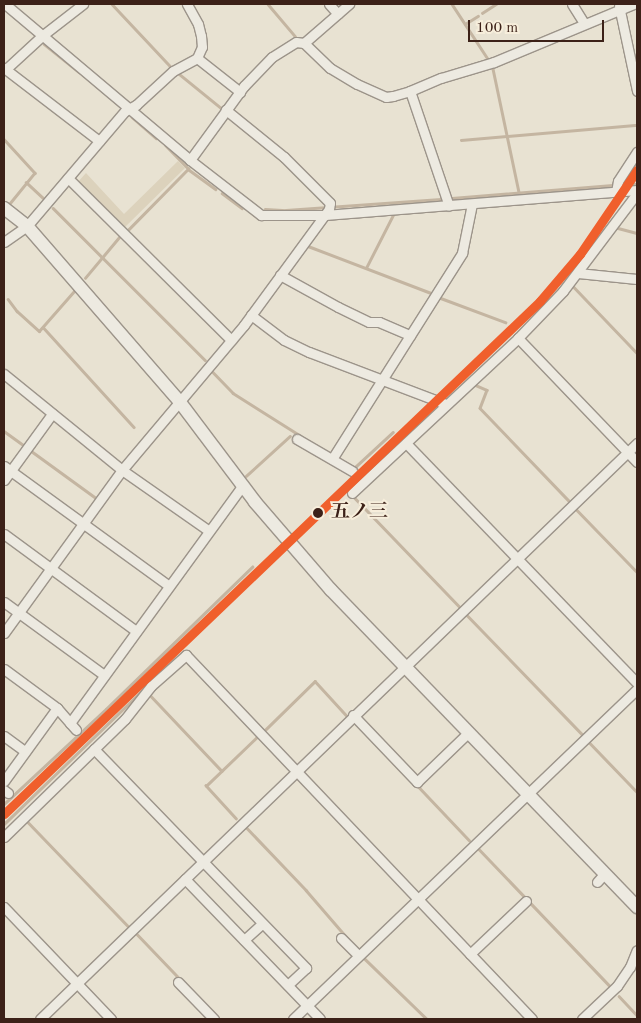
<!DOCTYPE html>
<html>
<head>
<meta charset="utf-8">
<style>
  body { margin:0 }
  #map { position:relative; width:641px; height:1023px; overflow:hidden; background:#e8e2d2; font-family:"Old Standard TT","Noto Serif JP",serif }
  div>[style] { position:absolute }
  .green>* { inset:0; background:#dcd2bc }
  .stream>* { height:2.5px; margin:-1.25px; padding:0 1.25px; transform-origin:1.25px; border-radius:1.25px; background:#c4b5a1 }
  .roads { filter:drop-shadow(1px 0 #9c948a) drop-shadow(-1px 0 #9c948a) drop-shadow(0 1px #9c948a) drop-shadow(0 -1px #9c948a) }
  .street>* { height:9px; margin:-4.5px; padding:0 4.5px; transform-origin:4.5px; border-radius:4.5px; background:#edeae1 }
  .secondary>* { height:12px; margin:-6px; padding:0 6px; transform-origin:6px; border-radius:6px; background:#edeae1 }
  .rail-1>* { height:9px; margin:-4.5px; padding:0 4.5px; transform-origin:4.5px; border-radius:4.5px; background:#f05f2c }
  .dots>* { width:14px; height:14px; translate:-50% -50%; box-sizing:border-box; border:2px solid #f7eedb; border-radius:50% }
  span { translate:-50% -50%; white-space:nowrap; text-align:center; line-height:1.15; -webkit-text-stroke:4px #f7eedb; paint-order:stroke }
  .stop-label { font-size:19px; color:#3c2118; font-weight:700 }
  .left { translate:0 -50%; text-align:left }
  .frame { position:absolute; inset:0; border:5px solid #3c2118; pointer-events:none }
  .scale { position:absolute; left:468px; top:20px; width:136px; height:22px; box-sizing:border-box; border:2px solid #3c2118; border-top:0; padding-left:6px; font-size:15px; line-height:18px; white-space:nowrap; color:#3c2118; -webkit-text-stroke:4px #f7eedb; paint-order:stroke }
</style>
</head>
<body>
<div id="map">
  <div class="green">
    <div style="clip-path:polygon(178px 161px,185px 168px,123px 229px,77px 183px,86px 173px,124px 214px)"></div>
  </div>
  <div class="stream">
    <div style="left:112px;top:4px;width:85px;rotate:46.9deg"></div>
    <div style="left:268px;top:4px;width:42px;rotate:49.8deg"></div>
    <div style="left:452px;top:4px;width:66px;rotate:56.8deg"></div>
    <div style="left:482px;top:13px;width:17px;rotate:-33deg"></div>
    <div style="left:465px;top:24px;width:15px;rotate:-32deg"></div>
    <div style="left:44px;top:44px;width:45px;rotate:38.7deg"></div>
    <div style="left:492px;top:64px;width:131px;rotate:78.1deg"></div>
    <div style="left:178px;top:73px;width:55px;rotate:39.1deg"></div>
    <div style="left:132px;top:117px;width:32px;rotate:41deg"></div>
    <div style="left:4px;top:139px;width:46px;rotate:47.6deg"></div>
    <div style="left:35px;top:173px;width:40px;rotate:129deg"></div>
    <div style="left:461px;top:140px;width:177px;rotate:-4.9deg"></div>
    <div style="left:188px;top:169px;width:34px;rotate:36deg"></div>
    <div style="left:26px;top:182px;width:23px;rotate:43deg"></div>
    <div style="left:623px;top:183px;width:27px;rotate:-59deg"></div>
    <div style="left:633px;top:184px;width:4px"></div>
    <div style="left:222px;top:193px;width:25px;rotate:37deg"></div>
    <div style="left:452px;top:198px;width:161px;rotate:-4.6deg"></div>
    <div style="left:53px;top:208px;width:215px;rotate:45deg"></div>
    <div style="left:265px;top:209px;width:21px;rotate:3deg"></div>
    <div style="left:286px;top:210px;width:155px;rotate:-4.1deg"></div>
    <div style="left:618px;top:228px;width:20px;rotate:15deg"></div>
    <div style="left:128px;top:230px;width:86px;rotate:-45.5deg"></div>
    <div style="left:188px;top:169px;width:32px;rotate:-134deg"></div>
    <div style="left:308px;top:246px;width:132px;rotate:20.9deg"></div>
    <div style="left:366px;top:268px;width:59px;rotate:-63deg"></div>
    <div style="left:85px;top:278px;width:56px;rotate:-50.1deg"></div>
    <div style="left:572px;top:285px;width:94px;rotate:46.3deg"></div>
    <div style="left:438px;top:297px;width:72px;rotate:20.5deg"></div>
    <div style="left:8px;top:299px;width:15px;rotate:53deg"></div>
    <div style="left:17px;top:311px;width:30px;rotate:42deg"></div>
    <div style="left:39px;top:331px;width:55px;rotate:-48.7deg"></div>
    <div style="left:43px;top:327px;width:135px;rotate:47.7deg"></div>
    <div style="left:210px;top:369px;width:33px;rotate:46deg"></div>
    <div style="left:233px;top:393px;width:80px;rotate:32.3deg"></div>
    <div style="left:473px;top:384px;width:15px;rotate:23deg"></div>
    <div style="left:487px;top:390px;width:19px;rotate:111deg"></div>
    <div style="left:480px;top:408px;width:130px;rotate:46.2deg"></div>
    <div style="left:4px;top:431px;width:26px;rotate:36deg"></div>
    <div style="left:30px;top:450px;width:82px;rotate:36deg"></div>
    <div style="left:353px;top:469px;width:54px;rotate:-42.8deg"></div>
    <div style="left:246px;top:476px;width:59px;rotate:-42.3deg"></div>
    <div style="left:353px;top:496px;width:154px;rotate:46.1deg"></div>
    <div style="left:576px;top:509px;width:88px;rotate:45.9deg"></div>
    <div style="left:466px;top:614px;width:167px;rotate:46deg"></div>
    <div style="left:151px;top:696px;width:103px;rotate:46.6deg"></div>
    <div style="left:264px;top:731px;width:71px;rotate:-44.4deg"></div>
    <div style="left:315px;top:681px;width:46px;rotate:47.6deg"></div>
    <div style="left:589px;top:742px;width:69px;rotate:46.2deg"></div>
    <div style="left:417px;top:785px;width:76px;rotate:46.6deg"></div>
    <div style="left:4px;top:804px;width:139px;rotate:-43deg"></div>
    <div style="left:106px;top:709px;width:204px;rotate:-44.2deg"></div>
    <div style="left:236px;top:819px;width:45px;rotate:-132.3deg"></div>
    <div style="left:206px;top:786px;width:74px;rotate:-43.9deg"></div>
    <div style="left:26px;top:820px;width:147px;rotate:46.1deg"></div>
    <div style="left:4px;top:824px;width:193px;rotate:-44deg"></div>
    <div style="left:247px;top:828px;width:86px;rotate:46.4deg"></div>
    <div style="left:306px;top:890px;width:66px;rotate:49.3deg"></div>
    <div style="left:478px;top:848px;width:191px;rotate:46.3deg"></div>
    <div style="left:137px;top:934px;width:64px;rotate:46.3deg"></div>
    <div style="left:365px;top:959px;width:86px;rotate:44.1deg"></div>
    <div style="left:619px;top:996px;width:26px;rotate:47deg"></div>
    <div style="left:4px;top:1018px;width:1px;rotate:45deg"></div>
  </div>
  <div class="roads">
    <div class="street">
      <div style="left:5px;top:4px;width:242px;rotate:40.1deg"></div>
      <div style="left:190px;top:160px;width:90px;rotate:37.8deg"></div>
      <div style="left:261px;top:215px;width:64px"></div>
      <div style="left:325px;top:215px;width:313px;rotate:-4.6deg"></div>
      <div style="left:329px;top:4px;width:13px;rotate:48deg"></div>
      <div style="left:572px;top:4px;width:22px;rotate:58deg"></div>
      <div style="left:619px;top:6px;width:87px;rotate:78deg"></div>
      <div style="left:304px;top:43px;width:60px;rotate:-40.9deg"></div>
      <div style="left:197px;top:58px;width:55px;rotate:38.3deg"></div>
      <div style="left:4px;top:68px;width:120px;rotate:37.5deg"></div>
      <div style="left:6px;top:69px;width:50px;rotate:-42.6deg"></div>
      <div style="left:43px;top:35px;width:51px;rotate:-37.8deg"></div>
      <div style="left:410px;top:91px;width:121px;rotate:71.3deg"></div>
      <div style="left:190px;top:160px;width:92px;rotate:-53.9deg"></div>
      <div style="left:244px;top:86px;width:40px;rotate:-46deg"></div>
      <div style="left:272px;top:57px;width:28px;rotate:-32deg"></div>
      <div style="left:296px;top:42px;width:8px;rotate:7deg"></div>
      <div style="left:304px;top:43px;width:36px;rotate:44deg"></div>
      <div style="left:330px;top:68px;width:31px;rotate:31deg"></div>
      <div style="left:357px;top:84px;width:32px;rotate:24deg"></div>
      <div style="left:386px;top:97px;width:7px;rotate:-8deg"></div>
      <div style="left:393px;top:96px;width:18px;rotate:-16deg"></div>
      <div style="left:410px;top:91px;width:34px;rotate:-23deg"></div>
      <div style="left:441px;top:78px;width:55px;rotate:-16.8deg"></div>
      <div style="left:494px;top:62px;width:151px;rotate:-22.6deg"></div>
      <div style="left:68px;top:178px;width:230px;rotate:44.8deg"></div>
      <div style="left:616px;top:192px;width:11px;rotate:-80deg"></div>
      <div style="left:618px;top:181px;width:35px;rotate:-57deg"></div>
      <div style="left:4px;top:242px;width:28px;rotate:-35deg"></div>
      <div style="left:27px;top:226px;width:151px;rotate:-49.6deg"></div>
      <div style="left:125px;top:111px;width:13px;rotate:-29deg"></div>
      <div style="left:136px;top:105px;width:50px;rotate:-42.6deg"></div>
      <div style="left:173px;top:71px;width:27px;rotate:-28deg"></div>
      <div style="left:197px;top:58px;width:12px;rotate:-66deg"></div>
      <div style="left:202px;top:47px;width:11px;rotate:-95deg"></div>
      <div style="left:201px;top:36px;width:12px;rotate:-104deg"></div>
      <div style="left:198px;top:24px;width:23px;rotate:-119deg"></div>
      <div style="left:578px;top:273px;width:59px;rotate:5.8deg"></div>
      <div style="left:280px;top:275px;width:66px;rotate:28.9deg"></div>
      <div style="left:338px;top:307px;width:34px;rotate:26deg"></div>
      <div style="left:369px;top:322px;width:10px"></div>
      <div style="left:379px;top:322px;width:34px;rotate:23deg"></div>
      <div style="left:251px;top:315px;width:41px;rotate:37.1deg"></div>
      <div style="left:284px;top:340px;width:28px;rotate:26deg"></div>
      <div style="left:309px;top:352px;width:147px;rotate:20.8deg"></div>
      <div style="left:518px;top:338px;width:172px;rotate:46.2deg"></div>
      <div style="left:4px;top:374px;width:152px;rotate:39.1deg"></div>
      <div style="left:122px;top:470px;width:106px;rotate:35deg"></div>
      <div style="left:297px;top:439px;width:64px;rotate:30.2deg"></div>
      <div style="left:406px;top:443px;width:333px;rotate:46.1deg"></div>
      <div style="left:332px;top:459px;width:244px;rotate:-57.7deg"></div>
      <div style="left:462px;top:253px;width:50px;rotate:-78.5deg"></div>
      <div style="left:4px;top:466px;width:204px;rotate:36deg"></div>
      <div style="left:4px;top:480px;width:82px;rotate:-54deg"></div>
      <div style="left:352px;top:493px;width:227px;rotate:-43deg"></div>
      <div style="left:518px;top:338px;width:65px;rotate:-46.2deg"></div>
      <div style="left:563px;top:291px;width:123px;rotate:-52.9deg"></div>
      <div style="left:4px;top:534px;width:164px;rotate:36.3deg"></div>
      <div style="left:4px;top:602px;width:124px;rotate:36.1deg"></div>
      <div style="left:4px;top:633px;width:201px;rotate:-54.1deg"></div>
      <div style="left:122px;top:470px;width:189px;rotate:-49.9deg"></div>
      <div style="left:244px;top:325px;width:144px;rotate:-53.8deg"></div>
      <div style="left:329px;top:209px;width:6px;rotate:-81deg"></div>
      <div style="left:330px;top:203px;width:65px;rotate:-135deg"></div>
      <div style="left:284px;top:157px;width:75px;rotate:-141deg"></div>
      <div style="left:4px;top:669px;width:66px;rotate:36.3deg"></div>
      <div style="left:57px;top:708px;width:29px;rotate:49deg"></div>
      <div style="left:353px;top:715px;width:93px;rotate:46.3deg"></div>
      <div style="left:417px;top:782px;width:72px;rotate:-43.9deg"></div>
      <div style="left:70px;top:723px;width:294px;rotate:-54deg"></div>
      <div style="left:4px;top:736px;width:26px;rotate:36deg"></div>
      <div style="left:94px;top:749px;width:305px;rotate:45.9deg"></div>
      <div style="left:306px;top:968px;width:25px;rotate:137deg"></div>
      <div style="left:4px;top:781px;width:90px;rotate:-54deg"></div>
      <div style="left:4px;top:790px;width:5px;rotate:37deg"></div>
      <div style="left:4px;top:837px;width:169px;rotate:-44.3deg"></div>
      <div style="left:125px;top:719px;width:42px;rotate:-51.8deg"></div>
      <div style="left:151px;top:686px;width:47px;rotate:-41.5deg"></div>
      <div style="left:186px;top:655px;width:502px;rotate:46.45deg"></div>
      <div style="left:185px;top:879px;width:194px;rotate:46deg"></div>
      <div style="left:597px;top:882px;width:12px;rotate:-48deg"></div>
      <div style="left:4px;top:907px;width:155px;rotate:46.3deg"></div>
      <div style="left:341px;top:938px;width:24px;rotate:45deg"></div>
      <div style="left:244px;top:940px;width:24px;rotate:-42deg"></div>
      <div style="left:470px;top:954px;width:77px;rotate:-43.4deg"></div>
      <div style="left:178px;top:982px;width:52px;rotate:45.8deg"></div>
      <div style="left:40px;top:1019px;width:830px;rotate:-43.97deg"></div>
      <div style="left:293px;top:1019px;width:477px;rotate:-43.8deg"></div>
      <div style="left:582px;top:1019px;width:48px;rotate:-43.3deg"></div>
      <div style="left:617px;top:986px;width:23px;rotate:-56deg"></div>
      <div style="left:630px;top:967px;width:18px;rotate:-68deg"></div>
    </div>
    <div class="secondary">
      <div style="left:4px;top:208px;width:29px;rotate:38deg"></div>
      <div style="left:27px;top:226px;width:232px;rotate:49deg"></div>
      <div style="left:179px;top:401px;width:126px;rotate:53deg"></div>
      <div style="left:255px;top:502px;width:116px;rotate:49.2deg"></div>
      <div style="left:331px;top:590px;width:441px;rotate:46deg"></div>
    </div>
  </div>
  <div class="rail-1">
    <div style="left:4px;top:814px;width:742px;rotate:-43.74deg"></div>
    <div style="left:540px;top:301px;width:62px;rotate:-49.6deg"></div>
    <div style="left:580px;top:254px;width:102px;rotate:-55.8deg"></div>
  </div>
  <div class="dots">
    <div style="left:318px;top:513px;background:#3c2118"></div>
  </div>
  <div class="stop-label">
    <span class="left" style="left:331px;top:513px">五ノ三</span>
  </div>
  <div class="frame"></div>
  <div class="scale">100 m</div>
</div>
</body>
</html>
